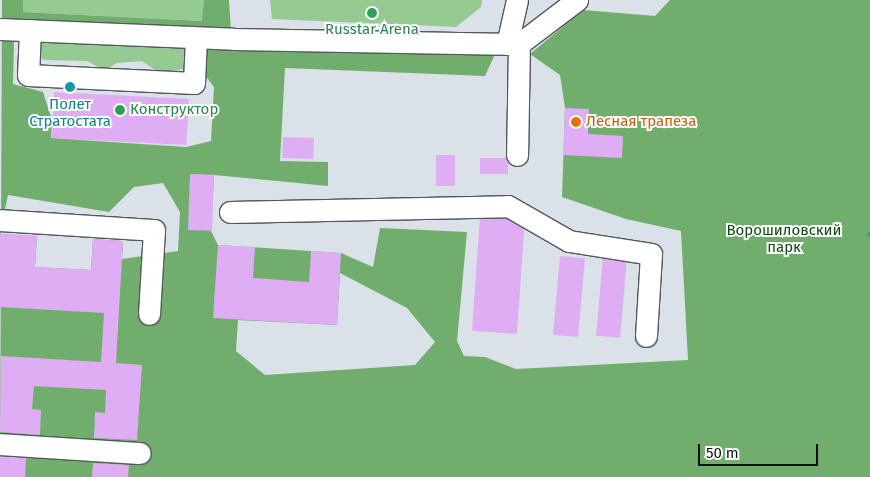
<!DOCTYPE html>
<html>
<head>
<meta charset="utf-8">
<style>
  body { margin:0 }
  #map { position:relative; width:870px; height:477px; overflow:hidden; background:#dae1e8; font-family:"Fira Sans",sans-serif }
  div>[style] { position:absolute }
  .green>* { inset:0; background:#95ca92 }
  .forest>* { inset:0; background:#71ae6e }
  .stream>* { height:5px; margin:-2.5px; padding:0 2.5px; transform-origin:2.5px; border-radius:2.5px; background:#3e9ea8 }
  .building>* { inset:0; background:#dfadf4; transform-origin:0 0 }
  .roads { filter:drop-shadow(1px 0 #52585e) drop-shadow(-1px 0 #52585e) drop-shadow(0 1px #52585e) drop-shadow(0 -1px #52585e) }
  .minor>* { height:21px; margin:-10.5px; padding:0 10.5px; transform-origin:10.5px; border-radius:10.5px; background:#fff }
  .dots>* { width:14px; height:14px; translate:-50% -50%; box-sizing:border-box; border:2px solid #fff; border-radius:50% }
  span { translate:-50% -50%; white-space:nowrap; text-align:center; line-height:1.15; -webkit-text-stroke:4px #fff; paint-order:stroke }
  .leisure-label { font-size:15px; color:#27864d }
  .left { translate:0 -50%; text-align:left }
  .culture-label { font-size:15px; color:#0d838f }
  .food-label { font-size:15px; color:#c56008 }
  .park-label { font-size:15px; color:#0a4c0b }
  .scale { position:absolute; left:698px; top:444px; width:120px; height:22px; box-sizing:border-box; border:2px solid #0e1013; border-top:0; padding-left:6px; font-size:15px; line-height:18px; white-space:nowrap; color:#0e1013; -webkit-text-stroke:4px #fff; paint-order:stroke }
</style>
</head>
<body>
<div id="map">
  <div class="green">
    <div style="clip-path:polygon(23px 0,204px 0,203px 21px,23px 12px)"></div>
    <div style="clip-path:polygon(270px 0,482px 0,481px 7px,456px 27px,272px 19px)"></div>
    <div style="clip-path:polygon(38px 38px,182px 43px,188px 49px,186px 68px,162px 75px,142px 61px,116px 63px,106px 71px,87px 61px,44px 60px,37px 55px)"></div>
  </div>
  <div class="forest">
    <div style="clip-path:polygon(evenodd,2px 0,23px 0,23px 12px,202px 21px,204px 0,229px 0,232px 48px,495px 54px,485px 76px,285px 68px,280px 161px,328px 162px,328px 186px,214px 175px,211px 231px,218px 245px,341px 253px,373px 267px,380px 228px,467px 232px,457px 341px,464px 356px,485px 357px,516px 369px,688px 360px,681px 231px,626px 219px,562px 197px,565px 108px,560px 75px,530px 54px,583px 10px,655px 16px,670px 0,870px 0,870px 477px,0 477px,2px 0,38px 38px,202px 47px,201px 70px,214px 87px,211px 141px,186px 147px,51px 138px,52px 120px,43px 92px,13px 84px,14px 41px,38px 38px,2px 0,163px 183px,180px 212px,178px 251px,122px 259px,123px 241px,93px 239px,91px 270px,35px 267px,37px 236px,0 234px,8px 195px,109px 212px,134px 187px,163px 183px,2px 0,340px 273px,407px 308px,435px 342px,415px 365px,265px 375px,236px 351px,238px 320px,337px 325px,340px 273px)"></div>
  </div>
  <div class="stream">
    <div style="left:869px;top:234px;width:1px;rotate:-45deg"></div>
  </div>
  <div class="building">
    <div style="left:54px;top:92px;width:135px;height:46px;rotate:3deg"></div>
    <div style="clip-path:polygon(565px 108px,589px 109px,588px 134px,623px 136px,622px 158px,563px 155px)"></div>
    <div style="left:283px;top:137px;width:31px;height:21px;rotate:2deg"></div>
    <div style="left:455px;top:155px;width:31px;height:19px;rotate:90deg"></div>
    <div style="left:480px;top:158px;width:28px;height:16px"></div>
    <div style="left:190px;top:174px;width:24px;height:56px;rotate:2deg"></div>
    <div style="left:480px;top:217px;width:45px;height:114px;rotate:4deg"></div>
    <div style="clip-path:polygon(0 234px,37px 236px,35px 267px,91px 270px,93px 239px,123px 241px,116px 363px,142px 365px,137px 440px,94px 438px,95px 412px,105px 413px,106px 390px,34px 386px,32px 409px,41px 410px,40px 435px,0 432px,1px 356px,101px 362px,104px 313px,0 307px)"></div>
    <div style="clip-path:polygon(218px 245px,255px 247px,253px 278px,309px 282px,311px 251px,341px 253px,337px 325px,213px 318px)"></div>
    <div style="left:560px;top:256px;width:25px;height:79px;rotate:5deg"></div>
    <div style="left:603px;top:257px;width:24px;height:79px;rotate:5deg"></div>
    <div style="left:0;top:455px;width:26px;height:22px;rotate:2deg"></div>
    <div style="clip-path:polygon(93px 463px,129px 465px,128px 477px,92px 477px)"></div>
  </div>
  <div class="roads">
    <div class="minor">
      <div style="left:0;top:29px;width:234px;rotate:2.4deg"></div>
      <div style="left:234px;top:39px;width:285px;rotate:1deg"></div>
      <div style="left:519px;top:44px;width:111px;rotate:91deg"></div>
      <div style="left:30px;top:30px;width:45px;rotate:92.5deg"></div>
      <div style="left:28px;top:75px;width:166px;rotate:2.8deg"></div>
      <div style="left:194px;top:83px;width:45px;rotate:-87.5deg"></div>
      <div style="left:507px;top:44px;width:45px;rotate:-77.2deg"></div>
      <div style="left:519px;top:44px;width:73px;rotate:-37.2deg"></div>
      <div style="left:230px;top:212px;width:278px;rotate:-1.2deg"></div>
      <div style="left:508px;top:206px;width:70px;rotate:29.8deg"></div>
      <div style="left:569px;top:241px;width:83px;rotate:9deg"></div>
      <div style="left:651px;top:254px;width:82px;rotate:93.5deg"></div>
      <div style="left:0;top:220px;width:154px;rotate:3.7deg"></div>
      <div style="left:154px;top:230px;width:84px;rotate:93.4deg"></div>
      <div style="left:0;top:444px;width:140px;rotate:3.7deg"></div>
    </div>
  </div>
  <div class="dots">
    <div style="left:372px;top:13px;background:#2e9e5b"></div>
    <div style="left:70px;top:87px;background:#0f9aa8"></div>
    <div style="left:120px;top:110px;background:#2e9e5b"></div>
    <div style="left:576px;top:122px;background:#e8710a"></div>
  </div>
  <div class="leisure-label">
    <span style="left:372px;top:30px">Russtar Arena</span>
    <span class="left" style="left:130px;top:110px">Конструктор</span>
  </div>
  <div class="culture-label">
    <span style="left:70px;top:113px">Полет<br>Стратостата</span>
  </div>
  <div class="food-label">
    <span class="left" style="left:586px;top:122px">Лесная трапеза</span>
  </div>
  <div class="park-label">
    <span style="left:784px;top:239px">Ворошиловский<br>парк</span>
  </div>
  <div class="scale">50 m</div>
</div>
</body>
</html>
